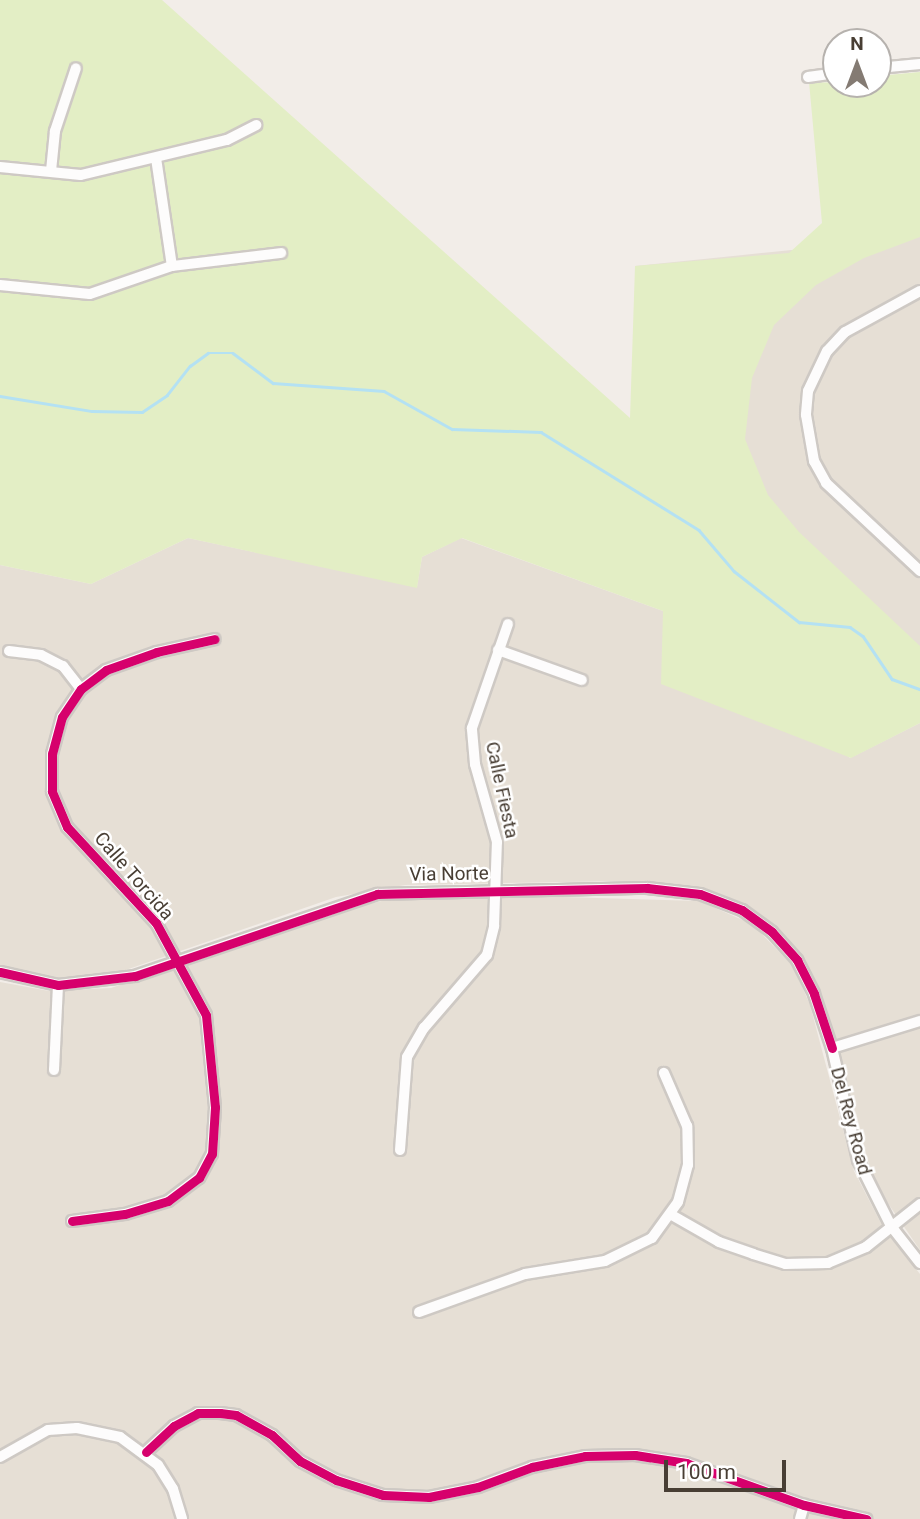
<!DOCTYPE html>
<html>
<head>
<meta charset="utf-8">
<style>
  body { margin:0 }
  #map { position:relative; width:920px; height:1519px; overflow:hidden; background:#f2ede8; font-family:Roboto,sans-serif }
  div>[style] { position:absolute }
  .residential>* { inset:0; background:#e6dfd5 }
  .green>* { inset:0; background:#e3eec5 }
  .stream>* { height:2.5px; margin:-1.25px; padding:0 1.25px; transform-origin:1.25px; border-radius:1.25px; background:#b4e1f3 }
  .roads { filter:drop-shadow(2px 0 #cec9c4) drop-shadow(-2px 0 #cec9c4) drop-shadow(0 2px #cec9c4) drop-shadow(0 -2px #cec9c4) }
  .minor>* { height:10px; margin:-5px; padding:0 5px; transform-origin:5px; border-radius:5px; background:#fdfcfc }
  .cycleway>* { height:9px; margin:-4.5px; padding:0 4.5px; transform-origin:4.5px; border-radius:4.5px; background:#d6006c }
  span { translate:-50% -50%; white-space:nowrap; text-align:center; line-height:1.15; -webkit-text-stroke:5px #fff; paint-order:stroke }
  .street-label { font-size:19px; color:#483e34 }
  .north { position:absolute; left:822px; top:28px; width:70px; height:70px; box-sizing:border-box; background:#fff; border:2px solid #b6b2ae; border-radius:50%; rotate:0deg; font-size:19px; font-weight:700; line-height:28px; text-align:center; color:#483e34 }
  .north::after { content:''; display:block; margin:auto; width:24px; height:32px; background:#847b73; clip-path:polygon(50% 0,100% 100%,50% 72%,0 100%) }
  .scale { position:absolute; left:664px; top:1460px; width:122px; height:32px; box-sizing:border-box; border:4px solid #483e34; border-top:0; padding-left:9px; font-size:21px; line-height:24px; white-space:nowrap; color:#483e34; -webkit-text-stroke:5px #fff; paint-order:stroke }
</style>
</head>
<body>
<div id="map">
  <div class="residential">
    <div style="clip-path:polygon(920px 237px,920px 667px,772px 540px,635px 266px)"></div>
    <div style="clip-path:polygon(188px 538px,417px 587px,422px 557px,461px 538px,663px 611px,850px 758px,920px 723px,920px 1250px,874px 1183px,832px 1026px,808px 966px,776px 926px,754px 910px,699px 888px,622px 881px,405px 885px,336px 897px,117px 973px,57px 978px,0 967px,0 565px,91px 584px)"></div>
    <div style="clip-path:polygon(529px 896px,699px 901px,752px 924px,793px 966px,810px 1005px,854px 1171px,885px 1231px,920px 1274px,920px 1519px,0 1519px,0 982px,49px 991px,111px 988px,348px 909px,390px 899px)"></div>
  </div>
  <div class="green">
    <div style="clip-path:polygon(0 0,162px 0,630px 418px,635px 266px,789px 253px,822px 223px,809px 82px,878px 84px,878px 76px,920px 72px,920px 237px,864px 258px,816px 285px,774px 325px,752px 378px,745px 439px,768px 495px,799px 532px,920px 646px,920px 723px,851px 758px,661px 684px,663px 611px,462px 538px,422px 557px,417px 588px,188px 538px,91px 584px,0 565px)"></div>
  </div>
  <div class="stream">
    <div style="left:0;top:396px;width:93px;rotate:9.3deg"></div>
    <div style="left:92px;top:411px;width:50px;rotate:1.1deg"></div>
    <div style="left:142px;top:412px;width:30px;rotate:-34deg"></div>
    <div style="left:167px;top:395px;width:37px;rotate:-52deg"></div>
    <div style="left:190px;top:366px;width:22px;rotate:-36deg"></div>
    <div style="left:208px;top:353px;width:25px"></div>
    <div style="left:233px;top:353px;width:50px;rotate:36.9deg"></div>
    <div style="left:273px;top:383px;width:111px;rotate:4.1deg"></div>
    <div style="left:384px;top:391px;width:78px;rotate:29.2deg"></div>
    <div style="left:452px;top:429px;width:89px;rotate:1.9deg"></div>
    <div style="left:541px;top:432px;width:186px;rotate:31.8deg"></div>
    <div style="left:699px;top:530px;width:54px;rotate:49.5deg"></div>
    <div style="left:734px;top:571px;width:83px;rotate:38.1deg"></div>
    <div style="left:799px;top:622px;width:51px;rotate:5.6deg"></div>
    <div style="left:850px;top:627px;width:16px;rotate:35deg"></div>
    <div style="left:863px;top:636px;width:52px;rotate:56deg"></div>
    <div style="left:892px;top:679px;width:30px;rotate:20deg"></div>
  </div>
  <div class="roads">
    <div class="minor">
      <div style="left:878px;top:68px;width:42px;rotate:-5.4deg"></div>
      <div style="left:808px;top:77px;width:28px;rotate:-8deg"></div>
      <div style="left:156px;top:158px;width:109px;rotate:81.6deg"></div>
      <div style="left:172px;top:266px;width:110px;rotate:-6.8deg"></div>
      <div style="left:0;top:167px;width:81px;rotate:5.6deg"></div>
      <div style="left:81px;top:175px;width:150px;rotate:-13.5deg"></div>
      <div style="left:227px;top:140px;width:33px;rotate:-27deg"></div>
      <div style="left:51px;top:171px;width:40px;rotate:-84.3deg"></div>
      <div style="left:55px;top:131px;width:66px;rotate:-71.6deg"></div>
      <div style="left:0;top:285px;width:90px;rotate:5.7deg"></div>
      <div style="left:90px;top:294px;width:87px;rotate:-18.9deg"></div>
      <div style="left:920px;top:291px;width:85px;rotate:151.3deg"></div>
      <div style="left:845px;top:332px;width:26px;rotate:133deg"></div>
      <div style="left:827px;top:351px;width:44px;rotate:115.4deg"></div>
      <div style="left:808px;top:391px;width:24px;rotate:95deg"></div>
      <div style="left:806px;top:415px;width:47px;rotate:80.1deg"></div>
      <div style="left:814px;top:461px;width:25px;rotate:61deg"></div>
      <div style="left:826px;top:483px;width:129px;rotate:43.1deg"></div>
      <div style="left:498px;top:650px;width:89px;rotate:19.7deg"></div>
      <div style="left:9px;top:651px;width:32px;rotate:7deg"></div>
      <div style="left:41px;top:655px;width:25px;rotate:27deg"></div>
      <div style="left:63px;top:666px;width:29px;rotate:52deg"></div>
      <div style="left:0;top:972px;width:59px;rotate:12.6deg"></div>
      <div style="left:58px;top:985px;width:78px;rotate:-6.7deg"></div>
      <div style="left:135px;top:976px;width:256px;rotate:-18.7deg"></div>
      <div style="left:377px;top:894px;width:270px;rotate:-1.3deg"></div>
      <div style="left:647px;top:888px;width:53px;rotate:6.5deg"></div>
      <div style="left:700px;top:894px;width:45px;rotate:20.9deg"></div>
      <div style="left:742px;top:910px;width:37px;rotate:36deg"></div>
      <div style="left:772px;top:932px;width:38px;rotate:48deg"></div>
      <div style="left:797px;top:960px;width:38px;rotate:63deg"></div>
      <div style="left:814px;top:994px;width:57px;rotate:71.6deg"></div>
      <div style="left:832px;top:1048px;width:115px;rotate:76.9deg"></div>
      <div style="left:858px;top:1160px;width:74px;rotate:63.4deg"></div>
      <div style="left:891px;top:1226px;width:47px;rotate:51.9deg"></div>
      <div style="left:832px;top:1048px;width:92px;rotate:-17.1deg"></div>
      <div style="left:54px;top:1070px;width:85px;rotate:-87.3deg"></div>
      <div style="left:400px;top:1150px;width:93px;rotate:-85.7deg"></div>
      <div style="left:407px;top:1057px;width:34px;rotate:-60deg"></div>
      <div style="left:424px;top:1028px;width:96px;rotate:-49.2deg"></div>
      <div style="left:487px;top:955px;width:30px;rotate:-76deg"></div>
      <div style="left:494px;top:926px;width:84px;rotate:-88deg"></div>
      <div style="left:497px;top:842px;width:81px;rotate:-105.8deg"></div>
      <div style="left:475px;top:764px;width:36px;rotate:-95deg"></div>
      <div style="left:472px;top:728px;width:110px;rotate:-70.9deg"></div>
      <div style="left:670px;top:1214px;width:56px;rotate:29.7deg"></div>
      <div style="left:719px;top:1242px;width:36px;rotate:19deg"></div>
      <div style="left:753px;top:1254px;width:34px;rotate:17deg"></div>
      <div style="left:785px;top:1264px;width:43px;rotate:-1.3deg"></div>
      <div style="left:828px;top:1263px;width:41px;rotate:-22.8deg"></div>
      <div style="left:866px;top:1247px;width:69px;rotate:-38.5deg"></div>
      <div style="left:72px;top:1221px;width:53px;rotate:-7.5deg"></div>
      <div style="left:125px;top:1214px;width:45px;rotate:-16.8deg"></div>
      <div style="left:168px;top:1201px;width:39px;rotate:-37deg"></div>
      <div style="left:199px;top:1178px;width:27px;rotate:-62deg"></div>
      <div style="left:212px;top:1154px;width:47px;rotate:-86.3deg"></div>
      <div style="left:215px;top:1107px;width:92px;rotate:-95.6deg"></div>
      <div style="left:206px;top:1015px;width:105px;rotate:-118.5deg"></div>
      <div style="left:156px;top:923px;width:131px;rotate:-132.8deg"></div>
      <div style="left:67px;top:827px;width:39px;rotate:-113deg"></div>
      <div style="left:52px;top:791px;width:37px;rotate:-90deg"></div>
      <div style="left:52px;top:754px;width:38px;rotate:-75deg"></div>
      <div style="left:62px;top:717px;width:34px;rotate:-56deg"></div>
      <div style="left:81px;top:689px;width:31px;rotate:-37deg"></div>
      <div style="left:106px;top:670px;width:54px;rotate:-19.4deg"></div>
      <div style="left:157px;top:652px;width:59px;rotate:-12.6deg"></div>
      <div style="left:419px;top:1312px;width:113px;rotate:-19.7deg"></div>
      <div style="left:525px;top:1274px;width:81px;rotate:-9.2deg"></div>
      <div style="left:605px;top:1261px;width:52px;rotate:-26.1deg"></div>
      <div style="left:652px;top:1238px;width:44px;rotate:-54.2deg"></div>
      <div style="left:678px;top:1202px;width:38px;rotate:-75deg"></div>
      <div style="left:688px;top:1165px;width:39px;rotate:-91deg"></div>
      <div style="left:687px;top:1126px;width:58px;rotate:-113.5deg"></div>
      <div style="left:146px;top:1452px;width:38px;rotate:-43deg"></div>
      <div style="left:174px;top:1426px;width:27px;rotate:-28deg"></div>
      <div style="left:198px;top:1413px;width:22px"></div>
      <div style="left:220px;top:1413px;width:16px;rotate:7deg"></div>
      <div style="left:236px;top:1415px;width:41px;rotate:29.1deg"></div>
      <div style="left:272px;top:1435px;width:38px;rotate:43deg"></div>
      <div style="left:300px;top:1461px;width:41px;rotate:27.8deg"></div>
      <div style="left:336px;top:1480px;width:49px;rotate:17.7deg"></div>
      <div style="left:383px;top:1495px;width:46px;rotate:2.5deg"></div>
      <div style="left:429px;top:1497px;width:50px;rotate:-11.5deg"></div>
      <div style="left:478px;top:1487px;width:58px;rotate:-20.3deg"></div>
      <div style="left:532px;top:1467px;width:54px;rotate:-11.7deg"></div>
      <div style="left:585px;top:1456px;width:50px;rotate:-1.1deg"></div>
      <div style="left:635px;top:1455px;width:52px;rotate:8.9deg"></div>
      <div style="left:686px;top:1463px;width:125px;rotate:19.6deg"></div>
      <div style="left:804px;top:1505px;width:64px;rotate:12.7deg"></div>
      <div style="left:0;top:1457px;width:55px;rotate:-29.4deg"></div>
      <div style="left:48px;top:1430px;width:29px;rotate:-4deg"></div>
      <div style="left:77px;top:1428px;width:44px;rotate:11.8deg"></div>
      <div style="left:120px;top:1437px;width:47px;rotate:36.4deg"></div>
      <div style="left:158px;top:1465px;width:28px;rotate:58deg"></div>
      <div style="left:173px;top:1489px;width:31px;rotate:73deg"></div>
      <div style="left:800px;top:1519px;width:15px;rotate:-74deg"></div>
    </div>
  </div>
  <div class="cycleway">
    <div style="left:0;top:972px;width:59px;rotate:12.6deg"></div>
    <div style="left:58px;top:985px;width:78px;rotate:-6.7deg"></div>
    <div style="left:135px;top:976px;width:256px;rotate:-18.7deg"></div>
    <div style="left:377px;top:894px;width:270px;rotate:-1.3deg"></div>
    <div style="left:647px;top:888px;width:53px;rotate:6.5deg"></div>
    <div style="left:700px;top:894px;width:45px;rotate:20.9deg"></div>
    <div style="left:742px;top:910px;width:37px;rotate:36deg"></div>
    <div style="left:772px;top:932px;width:38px;rotate:48deg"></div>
    <div style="left:797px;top:960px;width:38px;rotate:63deg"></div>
    <div style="left:814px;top:994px;width:57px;rotate:71.6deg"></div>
    <div style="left:72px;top:1221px;width:53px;rotate:-7.5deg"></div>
    <div style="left:125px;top:1214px;width:45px;rotate:-16.8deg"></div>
    <div style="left:168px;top:1201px;width:39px;rotate:-37deg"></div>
    <div style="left:199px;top:1178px;width:27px;rotate:-62deg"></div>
    <div style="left:212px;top:1154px;width:47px;rotate:-86.3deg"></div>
    <div style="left:215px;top:1107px;width:92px;rotate:-95.6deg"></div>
    <div style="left:206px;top:1015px;width:105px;rotate:-118.5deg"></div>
    <div style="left:156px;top:923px;width:131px;rotate:-132.8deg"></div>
    <div style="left:67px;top:827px;width:39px;rotate:-113deg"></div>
    <div style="left:52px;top:791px;width:37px;rotate:-90deg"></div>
    <div style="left:52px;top:754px;width:38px;rotate:-75deg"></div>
    <div style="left:62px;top:717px;width:34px;rotate:-56deg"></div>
    <div style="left:81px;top:689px;width:31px;rotate:-37deg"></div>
    <div style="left:106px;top:670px;width:54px;rotate:-19.4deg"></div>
    <div style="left:157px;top:652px;width:59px;rotate:-12.6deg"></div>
    <div style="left:146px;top:1452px;width:38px;rotate:-43deg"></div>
    <div style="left:174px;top:1426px;width:27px;rotate:-28deg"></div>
    <div style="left:198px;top:1413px;width:22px"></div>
    <div style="left:220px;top:1413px;width:16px;rotate:7deg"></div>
    <div style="left:236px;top:1415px;width:41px;rotate:29.1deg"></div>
    <div style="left:272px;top:1435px;width:38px;rotate:43deg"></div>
    <div style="left:300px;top:1461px;width:41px;rotate:27.8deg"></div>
    <div style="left:336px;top:1480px;width:49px;rotate:17.7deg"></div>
    <div style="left:383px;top:1495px;width:46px;rotate:2.5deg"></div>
    <div style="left:429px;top:1497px;width:50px;rotate:-11.5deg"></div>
    <div style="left:478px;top:1487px;width:58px;rotate:-20.3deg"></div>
    <div style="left:532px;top:1467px;width:54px;rotate:-11.7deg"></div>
    <div style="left:585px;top:1456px;width:50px;rotate:-1.1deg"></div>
    <div style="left:635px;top:1455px;width:52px;rotate:8.9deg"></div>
    <div style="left:686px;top:1463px;width:125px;rotate:19.6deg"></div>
    <div style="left:804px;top:1505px;width:64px;rotate:12.7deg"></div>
  </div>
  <div class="street-label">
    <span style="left:502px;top:790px;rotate:78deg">Calle Fiesta</span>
    <span style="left:449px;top:874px;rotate:-1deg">Via Norte</span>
    <span style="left:134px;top:876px;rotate:49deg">Calle Torcida</span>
    <span style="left:851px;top:1121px;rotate:75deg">Del Rey Road</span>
  </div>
  <div class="north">N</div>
  <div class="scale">100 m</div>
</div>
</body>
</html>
